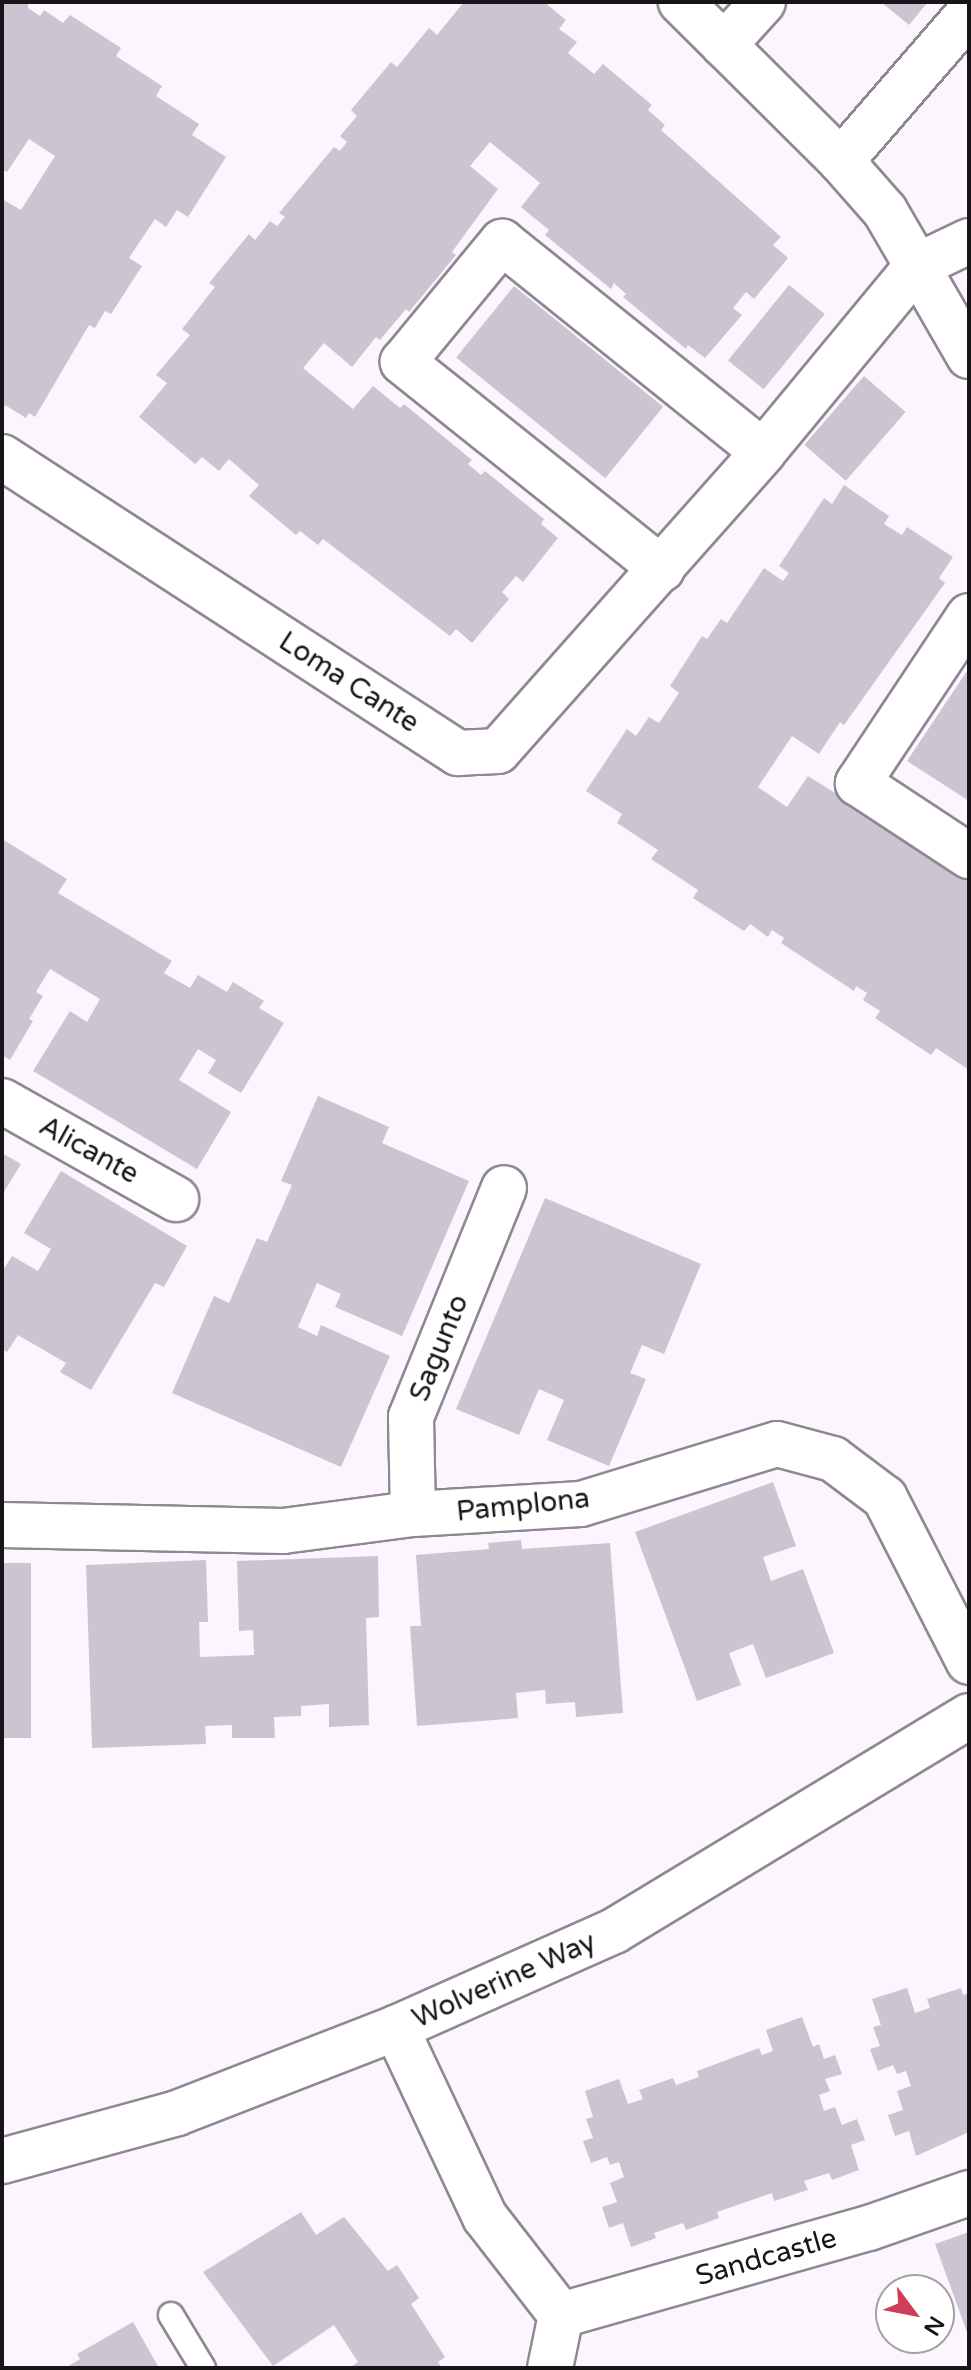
<!DOCTYPE html>
<html>
<head>
<meta charset="utf-8">
<style>
  body { margin:0 }
  #map { position:relative; width:971px; height:2370px; overflow:hidden; background:#fcf5fe; font-family:"Varela Round",sans-serif }
  div>[style] { position:absolute }
  .building>* { inset:0; background:#ccc4d0; transform-origin:0 0 }
  .roads { filter:drop-shadow(2px 0 #8f8892) drop-shadow(-2px 0 #8f8892) drop-shadow(0 2px #8f8892) drop-shadow(0 -2px #8f8892) }
  .service>* { height:24px; margin:-12px; padding:0 12px; transform-origin:12px; border-radius:12px; background:#fff }
  .minor>* { height:44px; margin:-22px; padding:0 22px; transform-origin:22px; border-radius:22px; background:#fff }
  .tertiary>* { height:44px; margin:-22px; padding:0 22px; transform-origin:22px; border-radius:22px; background:#fff }
  span { translate:-50% -50%; white-space:nowrap; text-align:center; line-height:1.15; -webkit-text-stroke:7px #fff; paint-order:stroke }
  .street-label { font-size:28px; color:#181519 }
  .frame { position:absolute; inset:0; border:4px solid #181519; pointer-events:none }
  .north { position:absolute; left:875px; top:2274px; width:80px; height:80px; box-sizing:border-box; background:#fff; border:2px solid #a3a1a3; border-radius:50%; rotate:122deg; font-size:22px; font-weight:700; line-height:32px; text-align:center; color:#181519 }
  .north::after { content:''; display:block; margin:auto; width:28px; height:36px; background:#ce3e5a; clip-path:polygon(50% 0,100% 100%,50% 72%,0 100%) }
</style>
</head>
<body>
<div id="map">
  <div class="building">
    <div style="clip-path:polygon(2px 2px,28px 2px,28px 8px,40px 16px,44px 10px,63px 23px,70px 15px,121px 48px,116px 56px,162px 86px,156px 96px,199px 124px,192px 135px,226px 157px,188px 217px,177px 210px,166px 227px,155px 219px,129px 258px,142px 266px,111px 314px,105px 311px,95px 328px,89px 325px,35px 417px,29px 413px,26px 418px,5px 405px,2px 410px,2px 199px,21px 210px,55px 156px,29px 139px,7px 172px,2px 169px)"></div>
    <div style="clip-path:polygon(464px 2px,544px 2px,566px 20px,559px 29px,577px 42px,568px 53px,594px 74px,603px 64px,652px 105px,648px 110px,665px 125px,661px 130px,781px 237px,773px 245px,788px 258px,754px 299px,746px 292px,733px 308px,742px 315px,705px 358px,688px 345px,686px 349px,623px 297px,626px 294px,614px 283px,611px 289px,545px 235px,549px 230px,521px 207px,540px 183px,490px 142px,470px 166px,498px 189px,452px 252px,456px 255px,409px 312px,406px 309px,380px 340px,376px 337px,352px 367px,324px 343px,303px 368px,353px 409px,373px 386px,400px 408px,404px 404px,472px 460px,468px 464px,481px 475px,485px 471px,544px 519px,541px 524px,558px 538px,523px 582px,516px 576px,502px 592px,509px 599px,472px 643px,456px 629px,450px 636px,323px 539px,318px 545px,300px 531px,296px 535px,249px 496px,259px 485px,229px 459px,219px 471px,202px 457px,195px 464px,139px 417px,167px 383px,156px 375px,190px 335px,182px 329px,215px 287px,209px 283px,249px 234px,255px 240px,270px 221px,277px 226px,285px 217px,279px 213px,334px 147px,340px 151px,347px 142px,340px 136px,357px 116px,351px 110px,391px 62px,397px 67px,429px 28px,437px 35px)"></div>
    <div style="clip-path:polygon(881px 2px,928px 2px,909px 25px)"></div>
    <div style="left:789px;top:285px;width:46px;height:97px;rotate:39deg"></div>
    <div style="left:514px;top:286px;width:192px;height:92px;rotate:39deg"></div>
    <div style="left:864px;top:376px;width:55px;height:91px;rotate:41deg"></div>
    <div style="clip-path:polygon(844px 485px,889px 516px,884px 524px,902px 535px,907px 527px,953px 557px,939px 578px,945px 583px,844px 725px,840px 722px,819px 754px,792px 736px,758px 787px,787px 807px,808px 776px,969px 877px,969px 1070px,936px 1048px,931px 1055px,875px 1018px,880px 1011px,863px 1000px,867px 993px,856px 986px,854px 991px,781px 943px,784px 938px,772px 930px,768px 937px,750px 924px,744px 931px,693px 898px,698px 890px,651px 859px,658px 850px,617px 823px,622px 814px,586px 791px,627px 729px,636px 736px,649px 717px,659px 723px,679px 693px,670px 686px,702px 636px,707px 639px,721px 619px,727px 623px,764px 568px,783px 581px,789px 573px,779px 566px,824px 498px,832px 504px)"></div>
    <div style="clip-path:polygon(969px 668px,969px 801px,907px 761px)"></div>
    <div style="clip-path:polygon(2px 839px,67px 879px,58px 893px,172px 961px,164px 973px,190px 988px,198px 975px,227px 992px,233px 982px,264px 1001px,259px 1008px,284px 1023px,241px 1093px,208px 1073px,216px 1060px,198px 1049px,179px 1080px,231px 1112px,197px 1169px,33px 1071px,70px 1011px,87px 1022px,100px 999px,50px 969px,36px 992px,43px 996px,29px 1019px,33px 1021px,10px 1060px,2px 1055px)"></div>
    <div style="clip-path:polygon(318px 1096px,389px 1127px,382px 1143px,469px 1181px,402px 1336px,335px 1307px,341px 1294px,317px 1283px,298px 1327px,317px 1336px,321px 1325px,390px 1356px,341px 1467px,172px 1393px,214px 1296px,229px 1303px,257px 1238px,267px 1242px,292px 1185px,281px 1181px)"></div>
    <div style="clip-path:polygon(2px 1153px,21px 1164px,2px 1195px)"></div>
    <div style="clip-path:polygon(61px 1171px,187px 1246px,164px 1287px,155px 1283px,91px 1390px,60px 1372px,66px 1363px,18px 1335px,7px 1352px,2px 1349px,2px 1272px,12px 1256px,38px 1271px,51px 1249px,24px 1233px)"></div>
    <div style="clip-path:polygon(545px 1198px,701px 1264px,664px 1354px,642px 1345px,630px 1373px,646px 1379px,609px 1466px,547px 1440px,564px 1400px,539px 1389px,519px 1435px,456px 1409px)"></div>
    <div style="clip-path:polygon(773px 1482px,796px 1546px,763px 1557px,771px 1581px,803px 1569px,834px 1653px,766px 1678px,753px 1644px,729px 1653px,741px 1685px,697px 1701px,635px 1532px)"></div>
    <div style="clip-path:polygon(521px 1540px,522px 1549px,610px 1543px,623px 1713px,576px 1717px,575px 1702px,546px 1704px,545px 1690px,516px 1693px,518px 1718px,417px 1726px,410px 1626px,421px 1626px,416px 1555px,489px 1549px,488px 1543px)"></div>
    <div style="clip-path:polygon(378px 1556px,379px 1617px,366px 1618px,369px 1725px,329px 1727px,329px 1704px,301px 1706px,301px 1716px,274px 1717px,275px 1738px,232px 1738px,232px 1725px,205px 1726px,206px 1744px,92px 1748px,86px 1565px,206px 1560px,208px 1622px,199px 1622px,200px 1657px,254px 1655px,253px 1630px,239px 1631px,237px 1561px)"></div>
    <div style="left:2px;top:1563px;width:29px;height:175px"></div>
    <div style="clip-path:polygon(907px 1988px,915px 2013px,930px 2008px,927px 1999px,961px 1988px,963px 1995px,969px 1993px,969px 2132px,916px 2156px,909px 2131px,895px 2136px,888px 2115px,903px 2110px,897px 2091px,911px 2086px,906px 2071px,897px 2074px,893px 2065px,878px 2071px,870px 2049px,880px 2046px,873px 2027px,881px 2025px,872px 1999px)"></div>
    <div style="clip-path:polygon(802px 2017px,813px 2047px,819px 2044px,824px 2059px,835px 2055px,842px 2074px,825px 2079px,830px 2091px,819px 2095px,824px 2111px,835px 2107px,842px 2125px,857px 2119px,865px 2140px,851px 2145px,859px 2170px,832px 2180px,829px 2173px,804px 2181px,808px 2190px,774px 2201px,772px 2193px,717px 2212px,719px 2218px,686px 2230px,683px 2223px,654px 2233px,656px 2238px,631px 2247px,623px 2223px,609px 2228px,602px 2207px,617px 2202px,610px 2183px,624px 2177px,619px 2162px,610px 2165px,607px 2157px,591px 2163px,583px 2141px,593px 2138px,586px 2119px,593px 2117px,585px 2091px,619px 2079px,628px 2104px,643px 2099px,639px 2090px,673px 2078px,676px 2085px,699px 2077px,697px 2071px,759px 2048px,762px 2055px,773px 2051px,766px 2030px)"></div>
    <div style="clip-path:polygon(301px 2212px,316px 2235px,344px 2217px,388px 2271px,397px 2265px,419px 2298px,411px 2304px,445px 2357px,438px 2362px,442px 2368px,349px 2368px,358px 2362px,334px 2325px,273px 2366px,203px 2272px)"></div>
    <div style="clip-path:polygon(969px 2232px,969px 2335px,968px 2335px,935px 2244px)"></div>
    <div style="clip-path:polygon(133px 2322px,159px 2368px,65px 2368px,80px 2359px,77px 2354px)"></div>
  </div>
  <div class="roads">
    <div class="service">
      <div style="left:171px;top:2315px;width:62px;rotate:58.9deg"></div>
    </div>
    <div class="minor">
      <div style="left:724px;top:45px;width:58px;rotate:-47.8deg"></div>
      <div style="left:841px;top:161px;width:196px;rotate:-49.1deg"></div>
      <div style="left:969px;top:241px;width:58px;rotate:154.3deg"></div>
      <div style="left:917px;top:266px;width:104px;rotate:60deg"></div>
      <div style="left:2px;top:457px;width:544px;rotate:32.99deg"></div>
      <div style="left:458px;top:753px;width:40px;rotate:-2.9deg"></div>
      <div style="left:498px;top:751px;width:400px;rotate:-48.4deg"></div>
      <div style="left:763px;top:452px;width:241px;rotate:-50.4deg"></div>
      <div style="left:917px;top:266px;width:64px;rotate:-120.2deg"></div>
      <div style="left:885px;top:211px;width:67px;rotate:-131.3deg"></div>
      <div style="left:841px;top:161px;width:226px;rotate:-135.2deg"></div>
      <div style="left:662px;top:569px;width:332px;rotate:-141.4deg"></div>
      <div style="left:403px;top:362px;width:156px;rotate:-50.5deg"></div>
      <div style="left:502px;top:242px;width:335px;rotate:38.8deg"></div>
      <div style="left:969px;top:616px;width:201px;rotate:123.6deg"></div>
      <div style="left:858px;top:783px;width:133px;rotate:33.3deg"></div>
      <div style="left:2px;top:1101px;width:200px;rotate:29.4deg"></div>
      <div style="left:413px;top:1514px;width:97px;rotate:-91.2deg"></div>
      <div style="left:411px;top:1417px;width:247px;rotate:-67.9deg"></div>
      <div style="left:2px;top:1525px;width:281px;rotate:1.2deg"></div>
      <div style="left:283px;top:1531px;width:131px;rotate:-7.5deg"></div>
      <div style="left:413px;top:1514px;width:168px;rotate:-3.4deg"></div>
      <div style="left:581px;top:1504px;width:205px;rotate:-17deg"></div>
      <div style="left:777px;top:1444px;width:58px;rotate:15deg"></div>
      <div style="left:833px;top:1459px;width:65px;rotate:36.9deg"></div>
      <div style="left:885px;top:1498px;width:184px;rotate:62.9deg"></div>
      <div style="left:396px;top:2028px;width:209px;rotate:64.8deg"></div>
      <div style="left:485px;top:2217px;width:124px;rotate:52.2deg"></div>
      <div style="left:561px;top:2315px;width:54px;rotate:101.7deg"></div>
      <div style="left:561px;top:2315px;width:320px;rotate:-15.8deg"></div>
      <div style="left:869px;top:2228px;width:106px;rotate:-19.3deg"></div>
    </div>
    <div class="tertiary">
      <div style="left:2px;top:2161px;width:181px;rotate:-15.3deg"></div>
      <div style="left:177px;top:2113px;width:235px;rotate:-21.2deg"></div>
      <div style="left:396px;top:2028px;width:239px;rotate:-24deg"></div>
      <div style="left:614px;top:1931px;width:415px;rotate:-31.2deg"></div>
    </div>
  </div>
  <div class="street-label">
    <span style="left:349px;top:682px;rotate:33deg">Loma Cante</span>
    <span style="left:89px;top:1150px;rotate:29deg">Alicante</span>
    <span style="left:439px;top:1348px;rotate:-68deg">Sagunto</span>
    <span style="left:523px;top:1505px;rotate:-6deg">Pamplona</span>
    <span style="left:504px;top:1980px;rotate:-24deg">Wolverine Way</span>
    <span style="left:766px;top:2257px;rotate:-16deg">Sandcastle</span>
  </div>
  <div class="frame"></div>
  <div class="north">N</div>
</div>
</body>
</html>
